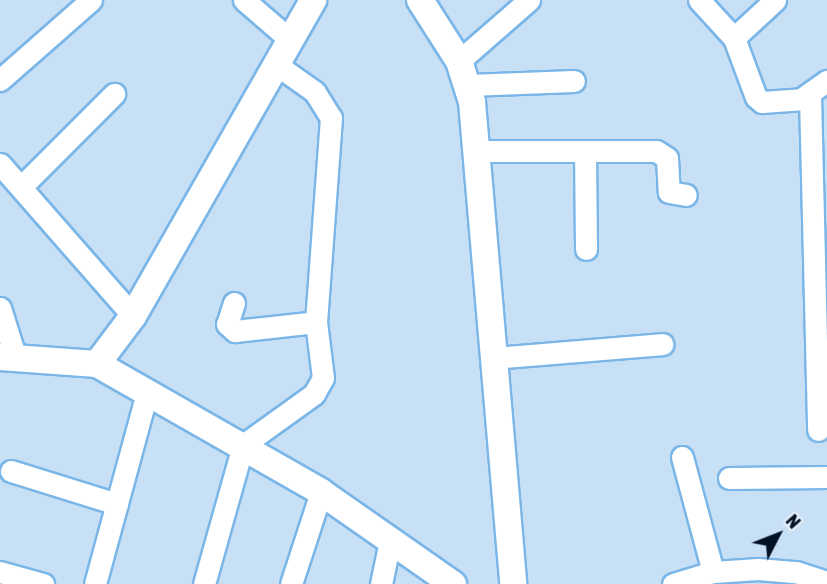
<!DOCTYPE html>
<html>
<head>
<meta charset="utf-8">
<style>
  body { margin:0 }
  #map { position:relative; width:827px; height:584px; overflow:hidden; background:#c8e0f5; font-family:"Asap Condensed",sans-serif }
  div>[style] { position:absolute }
  .roads { filter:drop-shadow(2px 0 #7ab6e8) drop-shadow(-2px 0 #7ab6e8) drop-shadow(0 2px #7ab6e8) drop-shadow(0 -2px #7ab6e8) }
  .minor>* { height:21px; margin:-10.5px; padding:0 10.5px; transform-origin:10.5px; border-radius:10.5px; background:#fff }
  .tertiary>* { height:26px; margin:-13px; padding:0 13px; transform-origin:13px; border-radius:13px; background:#fff }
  span { translate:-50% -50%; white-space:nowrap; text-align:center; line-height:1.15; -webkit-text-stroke:5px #dfebf6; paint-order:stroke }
  .north { position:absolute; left:743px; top:500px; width:70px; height:70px; -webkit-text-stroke:5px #dfebf6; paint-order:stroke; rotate:48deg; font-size:19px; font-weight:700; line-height:28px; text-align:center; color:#001123 }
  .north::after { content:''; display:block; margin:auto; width:24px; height:32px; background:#001123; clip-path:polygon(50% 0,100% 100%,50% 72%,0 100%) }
</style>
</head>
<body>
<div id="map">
  <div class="roads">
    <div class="minor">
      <div style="left:244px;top:0;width:58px;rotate:40.8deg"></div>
      <div style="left:699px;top:0;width:52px;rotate:47.4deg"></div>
      <div style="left:734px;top:38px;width:63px;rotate:69.6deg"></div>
      <div style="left:756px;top:97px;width:8px;rotate:40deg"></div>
      <div style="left:762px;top:102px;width:39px;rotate:-4deg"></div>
      <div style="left:801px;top:99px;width:32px;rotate:-35deg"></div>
      <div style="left:734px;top:38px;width:56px;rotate:-42.8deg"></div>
      <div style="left:459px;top:61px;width:93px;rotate:-41.1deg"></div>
      <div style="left:0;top:80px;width:121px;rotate:-41.3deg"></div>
      <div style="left:468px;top:85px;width:106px;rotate:-2.2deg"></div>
      <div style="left:810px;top:96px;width:334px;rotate:88.6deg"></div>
      <div style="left:477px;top:151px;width:179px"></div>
      <div style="left:656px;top:151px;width:13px;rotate:32deg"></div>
      <div style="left:667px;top:158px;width:34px;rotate:87deg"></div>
      <div style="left:669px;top:192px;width:17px;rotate:10deg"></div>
      <div style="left:585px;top:151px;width:98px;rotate:89.4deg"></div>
      <div style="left:0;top:164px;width:202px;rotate:48.8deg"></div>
      <div style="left:21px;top:187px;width:132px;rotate:-45deg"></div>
      <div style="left:234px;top:303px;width:22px;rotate:108deg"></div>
      <div style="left:227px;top:324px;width:11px;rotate:41deg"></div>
      <div style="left:235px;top:331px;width:81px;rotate:-6.3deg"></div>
      <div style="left:0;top:308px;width:50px;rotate:72.6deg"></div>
      <div style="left:493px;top:358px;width:170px;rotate:-4.7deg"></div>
      <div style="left:682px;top:457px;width:119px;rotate:74.9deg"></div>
      <div style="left:11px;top:471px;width:111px;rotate:17.3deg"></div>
      <div style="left:729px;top:478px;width:98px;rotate:-0.6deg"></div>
      <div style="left:0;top:572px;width:45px;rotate:15.6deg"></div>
      <div style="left:95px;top:584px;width:198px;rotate:-74.8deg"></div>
      <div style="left:204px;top:584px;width:144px;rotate:-74.3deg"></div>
      <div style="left:243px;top:445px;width:87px;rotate:-35.7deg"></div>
      <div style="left:314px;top:394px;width:18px;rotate:-61deg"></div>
      <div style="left:323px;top:378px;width:56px;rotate:-97.1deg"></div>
      <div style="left:316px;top:322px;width:205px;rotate:-85.8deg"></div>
      <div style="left:331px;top:118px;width:31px;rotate:-122deg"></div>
      <div style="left:315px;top:92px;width:50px;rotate:-144.7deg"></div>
      <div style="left:291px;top:584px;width:97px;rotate:-71.9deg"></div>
      <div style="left:381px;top:584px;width:44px;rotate:-78.2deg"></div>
      <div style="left:673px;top:584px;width:42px;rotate:-16.7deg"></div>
      <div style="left:713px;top:572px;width:45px;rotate:-3.8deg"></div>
      <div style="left:758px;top:569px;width:38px;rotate:5deg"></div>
      <div style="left:796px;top:572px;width:33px;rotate:18deg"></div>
    </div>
    <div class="tertiary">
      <div style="left:420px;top:0;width:72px;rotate:57.4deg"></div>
      <div style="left:459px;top:61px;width:43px;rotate:72.4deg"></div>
      <div style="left:472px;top:102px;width:484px;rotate:85.1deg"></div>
      <div style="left:0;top:357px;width:97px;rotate:4.1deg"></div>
      <div style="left:97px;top:364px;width:258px;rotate:29.7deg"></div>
      <div style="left:321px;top:492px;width:161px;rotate:34.9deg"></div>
      <div style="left:97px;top:364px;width:60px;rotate:-53.1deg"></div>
      <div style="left:133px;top:316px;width:364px;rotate:-60.3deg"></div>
    </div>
  </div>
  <div class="north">N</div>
</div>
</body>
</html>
